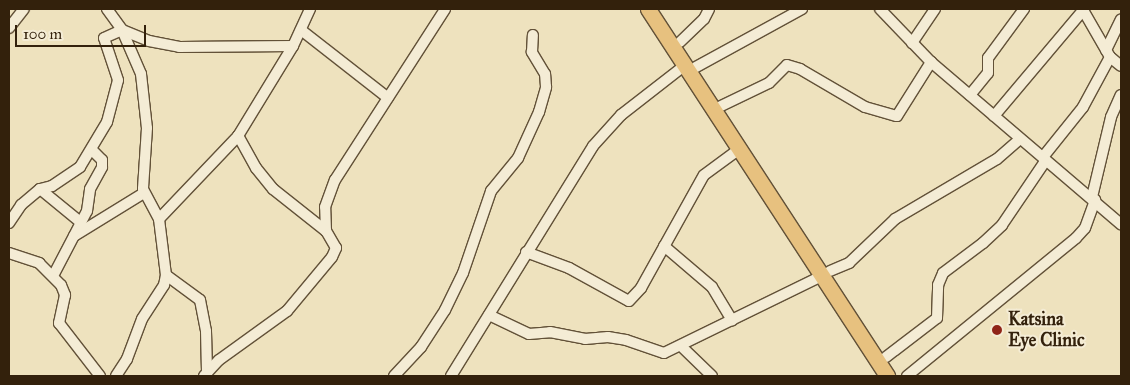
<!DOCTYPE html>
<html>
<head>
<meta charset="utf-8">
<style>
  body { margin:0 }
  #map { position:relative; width:1130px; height:385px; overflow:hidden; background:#eee2be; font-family:"IM FELL Great Primer",serif }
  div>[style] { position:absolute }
  .roads { filter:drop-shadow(1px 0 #625138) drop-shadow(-1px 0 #625138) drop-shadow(0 1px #625138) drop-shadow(0 -1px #625138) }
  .minor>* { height:10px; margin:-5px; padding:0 5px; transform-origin:5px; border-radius:5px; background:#f4ecd5 }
  .highway>* { height:15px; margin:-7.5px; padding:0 7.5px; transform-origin:7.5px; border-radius:7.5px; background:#e7c17f }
  .dots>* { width:14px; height:14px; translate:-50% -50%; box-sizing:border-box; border:2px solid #f4ecd5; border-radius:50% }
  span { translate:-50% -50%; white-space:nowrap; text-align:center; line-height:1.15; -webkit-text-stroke:4px #f4ecd5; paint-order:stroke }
  .poi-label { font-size:18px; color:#33210c; font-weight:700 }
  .left { translate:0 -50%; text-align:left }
  .frame { position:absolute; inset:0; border:10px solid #33210c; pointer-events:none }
  .scale { position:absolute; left:15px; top:25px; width:131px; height:22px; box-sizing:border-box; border:2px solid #33210c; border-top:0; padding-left:6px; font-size:15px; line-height:18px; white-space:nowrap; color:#33210c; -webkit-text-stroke:4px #f4ecd5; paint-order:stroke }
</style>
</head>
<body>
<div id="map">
  <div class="roads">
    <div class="minor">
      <div style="left:107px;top:9px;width:26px;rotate:54deg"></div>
      <div style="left:122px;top:30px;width:48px;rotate:66.6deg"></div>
      <div style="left:141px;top:74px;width:54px;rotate:83.7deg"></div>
      <div style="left:147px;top:128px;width:61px;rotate:93.8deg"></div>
      <div style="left:143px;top:189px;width:34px;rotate:62deg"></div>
      <div style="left:159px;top:219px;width:56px;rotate:82.9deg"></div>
      <div style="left:166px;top:275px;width:10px;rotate:101deg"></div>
      <div style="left:164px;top:285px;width:40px;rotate:122.9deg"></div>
      <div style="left:142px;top:319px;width:43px;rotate:110.6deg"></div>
      <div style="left:127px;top:359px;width:20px;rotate:123deg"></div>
      <div style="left:880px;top:9px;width:74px;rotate:46.1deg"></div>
      <div style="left:931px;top:62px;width:250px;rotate:40.5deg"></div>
      <div style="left:1083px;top:10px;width:54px;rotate:60.1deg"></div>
      <div style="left:1110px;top:57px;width:14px;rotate:39deg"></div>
      <div style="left:9px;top:28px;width:24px;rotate:-52deg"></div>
      <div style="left:301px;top:30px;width:110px;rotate:38deg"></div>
      <div style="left:680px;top:42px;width:33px;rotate:-44deg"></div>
      <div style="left:704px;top:19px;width:11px;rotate:-63deg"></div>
      <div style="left:912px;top:43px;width:41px;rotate:-55.9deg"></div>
      <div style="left:1106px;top:50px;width:34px;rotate:-64deg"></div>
      <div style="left:696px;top:67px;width:121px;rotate:-28.7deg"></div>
      <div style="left:970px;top:95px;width:28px;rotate:-51deg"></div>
      <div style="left:988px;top:73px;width:15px;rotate:-90deg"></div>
      <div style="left:988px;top:58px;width:61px;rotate:-53.7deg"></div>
      <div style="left:721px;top:106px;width:53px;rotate:-25.6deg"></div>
      <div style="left:769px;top:83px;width:25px;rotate:-45deg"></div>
      <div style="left:787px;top:65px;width:14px;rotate:17deg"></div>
      <div style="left:800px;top:69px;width:75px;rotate:30.3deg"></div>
      <div style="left:865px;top:107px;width:33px;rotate:16deg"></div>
      <div style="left:897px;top:116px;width:64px;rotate:-57.8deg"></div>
      <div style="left:994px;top:116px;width:140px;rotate:-49.9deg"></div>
      <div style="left:1043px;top:157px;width:64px;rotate:-51.3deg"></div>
      <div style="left:1083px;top:107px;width:57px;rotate:-61.6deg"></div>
      <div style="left:40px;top:189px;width:50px;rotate:39.4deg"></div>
      <div style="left:1092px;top:197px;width:82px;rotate:-76.6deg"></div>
      <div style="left:1111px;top:117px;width:24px;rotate:-66deg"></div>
      <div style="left:159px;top:219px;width:115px;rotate:-46.4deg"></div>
      <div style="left:238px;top:136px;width:105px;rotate:-58.6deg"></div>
      <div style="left:293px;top:46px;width:41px;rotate:-65.3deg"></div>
      <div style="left:9px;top:223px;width:22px;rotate:-56deg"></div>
      <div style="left:21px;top:205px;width:25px;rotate:-40deg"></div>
      <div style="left:40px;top:189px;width:12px;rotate:-14deg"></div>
      <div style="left:52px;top:186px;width:34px;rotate:-34deg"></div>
      <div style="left:80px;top:167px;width:52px;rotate:-59deg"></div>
      <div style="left:107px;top:122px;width:43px;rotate:-75.3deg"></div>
      <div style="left:118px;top:80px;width:44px;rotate:-108.4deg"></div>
      <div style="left:104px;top:38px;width:20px;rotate:-24deg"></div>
      <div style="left:122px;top:30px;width:29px;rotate:22deg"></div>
      <div style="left:149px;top:41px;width:31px;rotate:11deg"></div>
      <div style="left:179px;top:47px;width:114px;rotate:-0.5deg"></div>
      <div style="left:326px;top:231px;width:24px;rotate:-92deg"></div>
      <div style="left:325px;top:207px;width:29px;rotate:-70deg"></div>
      <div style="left:335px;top:180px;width:203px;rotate:-57.2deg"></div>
      <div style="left:74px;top:236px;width:82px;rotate:-31.6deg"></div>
      <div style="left:664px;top:246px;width:63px;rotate:40.5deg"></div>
      <div style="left:712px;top:287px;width:39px;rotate:59deg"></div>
      <div style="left:526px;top:252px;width:46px;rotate:20.4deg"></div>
      <div style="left:569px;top:268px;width:68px;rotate:28.8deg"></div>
      <div style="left:629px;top:301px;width:18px;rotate:-47deg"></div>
      <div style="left:641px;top:288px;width:129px;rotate:-60.9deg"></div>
      <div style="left:704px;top:175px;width:42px;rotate:-36.3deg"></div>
      <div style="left:9px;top:253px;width:32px;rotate:18deg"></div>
      <div style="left:39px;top:263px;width:31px;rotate:45deg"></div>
      <div style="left:61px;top:285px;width:11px;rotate:68deg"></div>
      <div style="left:65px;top:295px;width:29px;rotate:102deg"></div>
      <div style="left:59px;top:323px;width:67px;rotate:52.3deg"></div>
      <div style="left:830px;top:271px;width:21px;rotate:-23deg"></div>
      <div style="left:849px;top:263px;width:64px;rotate:-43.7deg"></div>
      <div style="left:895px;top:219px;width:118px;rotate:-30.5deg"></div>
      <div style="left:997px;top:159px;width:30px;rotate:-41deg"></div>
      <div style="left:166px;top:275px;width:42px;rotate:36.3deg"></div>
      <div style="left:200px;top:300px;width:32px;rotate:79deg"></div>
      <div style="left:206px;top:331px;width:41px;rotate:88.6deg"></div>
      <div style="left:53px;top:276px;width:73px;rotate:-62.4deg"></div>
      <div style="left:87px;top:211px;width:22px;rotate:-82deg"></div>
      <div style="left:90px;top:189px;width:25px;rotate:-61deg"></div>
      <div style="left:102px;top:167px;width:7px;rotate:-90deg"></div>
      <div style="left:102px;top:160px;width:14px;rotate:-135deg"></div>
      <div style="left:489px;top:315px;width:44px;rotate:25.4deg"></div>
      <div style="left:529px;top:334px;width:21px;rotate:-5deg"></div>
      <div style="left:550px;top:332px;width:36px;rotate:11deg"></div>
      <div style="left:585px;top:339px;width:23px;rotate:-5deg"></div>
      <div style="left:608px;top:337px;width:18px;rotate:9deg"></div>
      <div style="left:626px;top:340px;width:40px;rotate:18.9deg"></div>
      <div style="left:664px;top:353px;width:176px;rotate:-26deg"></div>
      <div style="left:681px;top:346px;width:43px;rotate:44.1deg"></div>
      <div style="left:886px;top:357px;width:64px;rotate:-37.4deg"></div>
      <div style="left:937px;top:318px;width:33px;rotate:-88deg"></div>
      <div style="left:938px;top:285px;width:13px;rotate:-67deg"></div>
      <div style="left:943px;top:273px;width:50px;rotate:-36.9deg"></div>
      <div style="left:983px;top:243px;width:26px;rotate:-43deg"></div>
      <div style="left:1002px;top:225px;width:78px;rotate:-55.9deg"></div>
      <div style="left:204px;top:376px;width:22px;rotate:-47deg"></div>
      <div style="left:219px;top:360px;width:84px;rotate:-35.8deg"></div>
      <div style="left:287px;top:311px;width:70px;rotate:-50.2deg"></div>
      <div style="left:332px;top:257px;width:10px;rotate:-66deg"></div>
      <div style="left:336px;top:248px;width:20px;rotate:-120deg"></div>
      <div style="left:326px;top:231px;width:68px;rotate:-141.6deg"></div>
      <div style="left:273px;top:189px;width:27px;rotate:-129deg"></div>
      <div style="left:256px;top:168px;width:37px;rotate:-119deg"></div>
      <div style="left:394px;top:376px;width:40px;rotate:-47deg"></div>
      <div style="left:421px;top:347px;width:44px;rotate:-57deg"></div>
      <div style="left:445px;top:310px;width:41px;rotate:-64.1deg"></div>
      <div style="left:463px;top:273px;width:87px;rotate:-71.1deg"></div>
      <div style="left:491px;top:191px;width:43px;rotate:-50.7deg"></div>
      <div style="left:518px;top:158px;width:51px;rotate:-65.5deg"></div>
      <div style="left:539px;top:112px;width:26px;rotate:-74deg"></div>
      <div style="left:546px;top:87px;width:13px;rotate:-94deg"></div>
      <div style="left:545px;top:74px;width:26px;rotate:-121deg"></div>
      <div style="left:532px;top:52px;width:17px;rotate:-87deg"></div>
      <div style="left:451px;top:376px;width:270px;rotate:-58.3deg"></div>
      <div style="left:593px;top:146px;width:42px;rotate:-47.9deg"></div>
      <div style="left:621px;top:115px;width:80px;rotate:-37.9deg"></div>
      <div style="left:907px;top:376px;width:218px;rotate:-39.2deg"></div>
      <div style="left:1076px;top:238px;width:13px;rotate:-48deg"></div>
      <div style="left:1085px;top:228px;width:30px;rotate:-70deg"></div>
    </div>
    <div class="highway">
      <div style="left:648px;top:9px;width:438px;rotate:56.9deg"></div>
    </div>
  </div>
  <div class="dots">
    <div style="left:997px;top:330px;background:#8f2418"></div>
  </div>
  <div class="poi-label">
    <span class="left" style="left:1008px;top:330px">Katsina<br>Eye Clinic</span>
  </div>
  <div class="frame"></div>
  <div class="scale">100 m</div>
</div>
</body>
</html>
